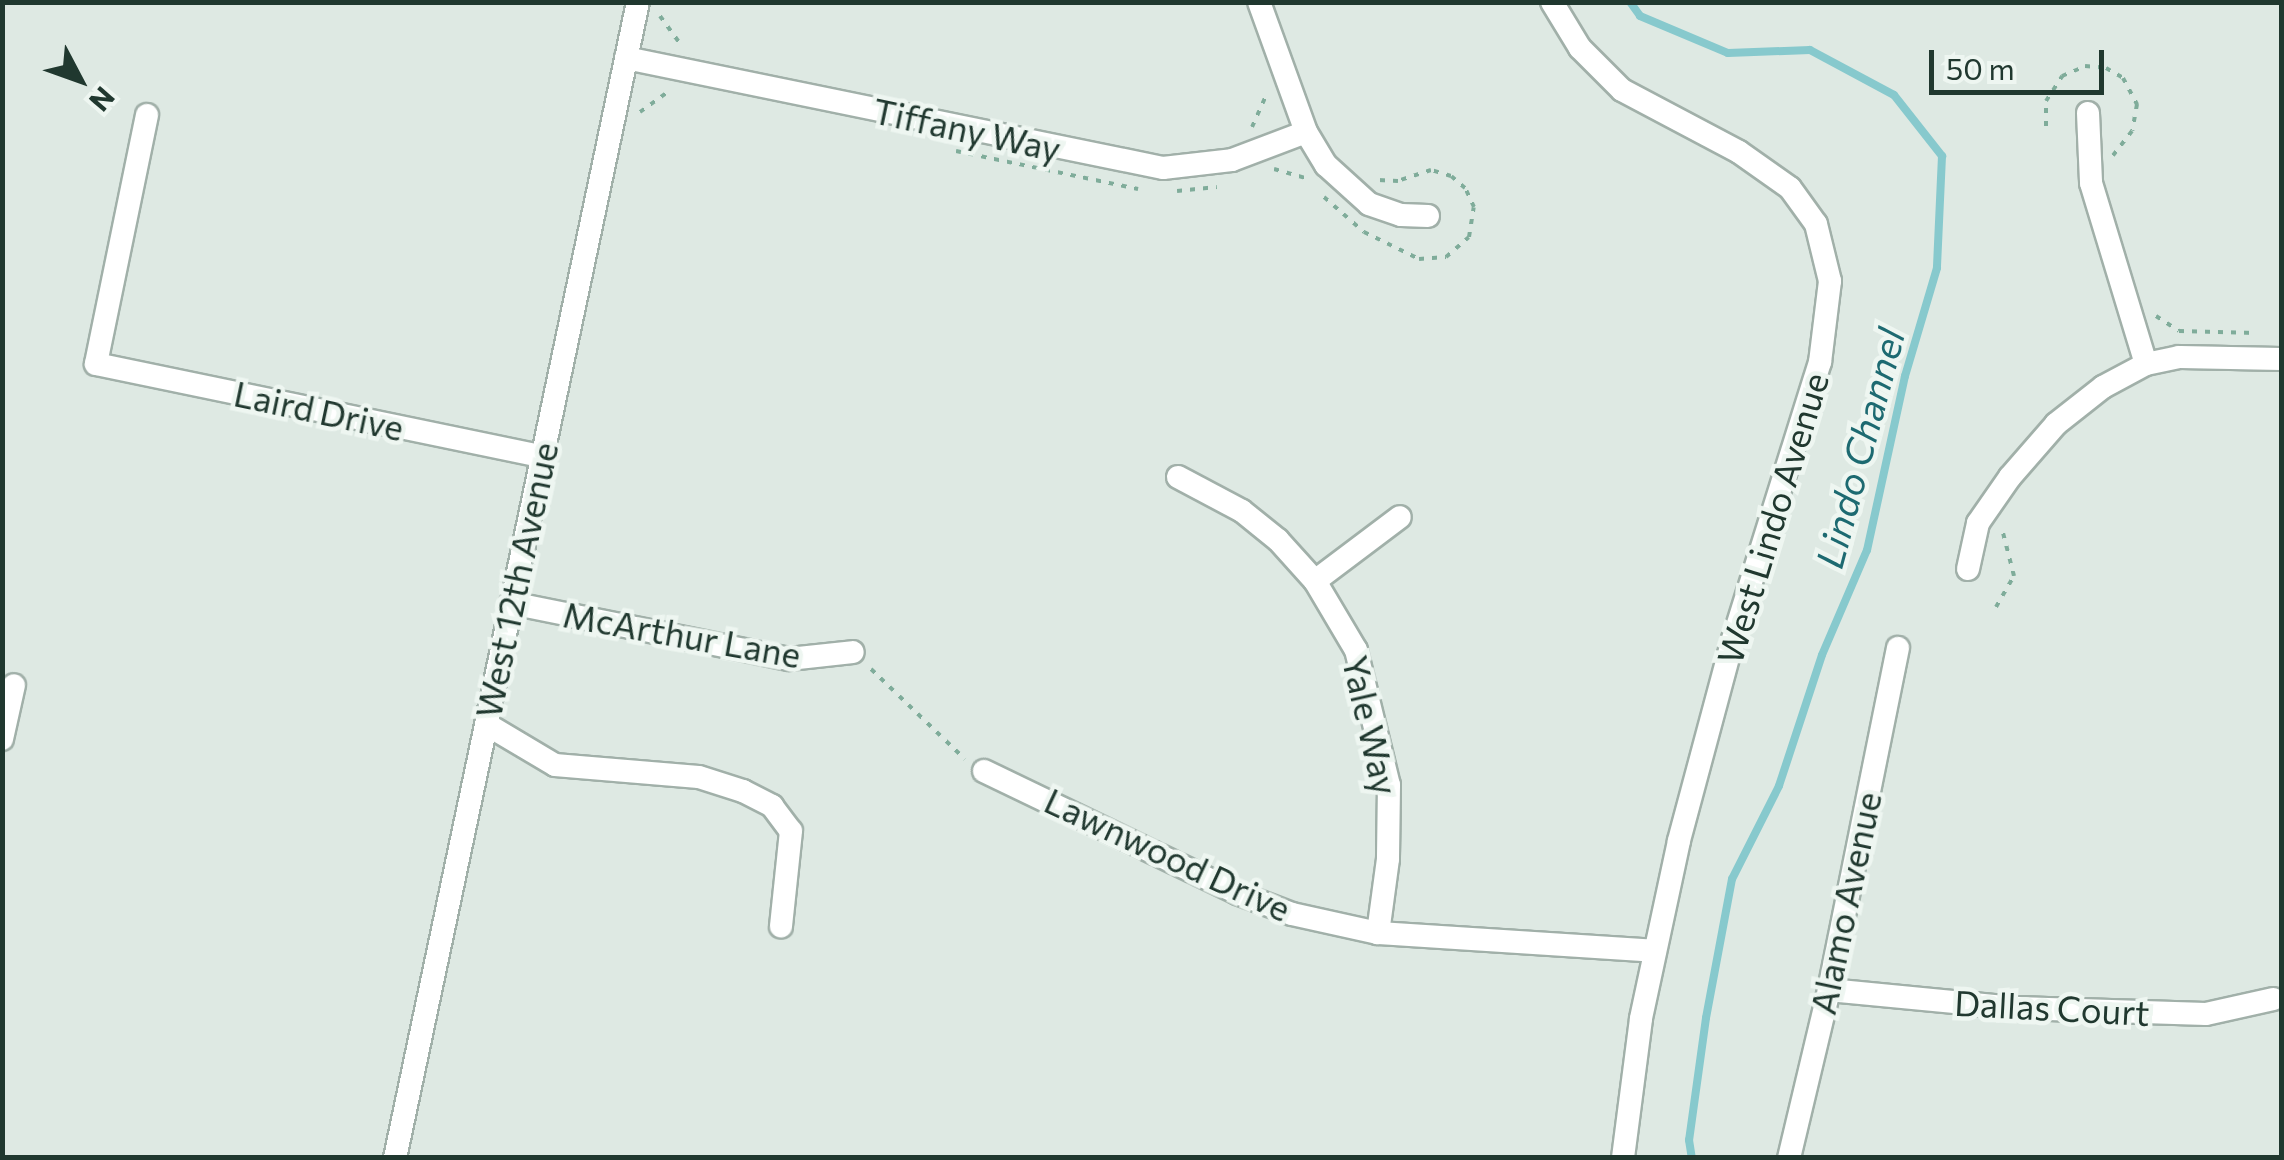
<!DOCTYPE html>
<html>
<head>
<meta charset="utf-8">
<style>
  body { margin:0 }
  #map { position:relative; width:2284px; height:1160px; overflow:hidden; background:#dee9e3; font-family:Commissioner,sans-serif }
  div>[style] { position:absolute }
  .stream>* { height:8px; margin:-4px; padding:0 4px; transform-origin:4px; border-radius:4px; background:#87c9cd }
  .path>* { height:4px; margin-top:-2px; transform-origin:0; background:repeating-linear-gradient(90deg,#7fac9a 0 5px,transparent 0 13px) }
  .roads { filter:drop-shadow(2px 0 #a1b0a9) drop-shadow(-2px 0 #a1b0a9) drop-shadow(0 2px #a1b0a9) drop-shadow(0 -2px #a1b0a9) }
  .street>* { height:22px; margin:-11px; padding:0 11px; transform-origin:11px; border-radius:11px; background:#fff }
  span { translate:-50% -50%; white-space:nowrap; text-align:center; line-height:1.15; -webkit-text-stroke:9px #eef6f1; paint-order:stroke }
  .street-label { font-size:35px; color:#20382f }
  .water-label { font-size:38px; color:#1d6a71; font-style:italic }
  .frame { position:absolute; inset:0; border:5px solid #20382f; pointer-events:none }
  .north { position:absolute; left:30px; top:30px; width:100px; height:100px; -webkit-text-stroke:8px #eef6f1; paint-order:stroke; rotate:131deg; font-size:28px; font-weight:700; line-height:40px; text-align:center; color:#20382f }
  .north::after { content:''; display:block; margin:auto; width:35px; height:45px; background:#20382f; clip-path:polygon(50% 0,100% 100%,50% 72%,0 100%) }
  .scale { position:absolute; left:1929px; top:50px; width:175px; height:45px; box-sizing:border-box; border:5px solid #20382f; border-top:0; padding-left:12px; font-size:30px; line-height:35px; white-space:nowrap; color:#20382f; -webkit-text-stroke:8px #eef6f1; paint-order:stroke }
</style>
</head>
<body>
<div id="map">
  <div class="stream">
    <div style="left:1630px;top:2px;width:17px;rotate:54deg"></div>
    <div style="left:1640px;top:16px;width:95px;rotate:22.8deg"></div>
    <div style="left:1728px;top:53px;width:82px;rotate:-2.1deg"></div>
    <div style="left:1810px;top:50px;width:95px;rotate:28.2deg"></div>
    <div style="left:1894px;top:95px;width:78px;rotate:51.8deg"></div>
    <div style="left:1942px;top:156px;width:112px;rotate:92.6deg"></div>
    <div style="left:1937px;top:268px;width:113px;rotate:106.5deg"></div>
    <div style="left:1905px;top:376px;width:178px;rotate:102.3deg"></div>
    <div style="left:1867px;top:550px;width:114px;rotate:113.2deg"></div>
    <div style="left:1822px;top:655px;width:138px;rotate:108.2deg"></div>
    <div style="left:1779px;top:786px;width:104px;rotate:116.8deg"></div>
    <div style="left:1732px;top:879px;width:141px;rotate:100.6deg"></div>
    <div style="left:1706px;top:1018px;width:123px;rotate:97.9deg"></div>
    <div style="left:1689px;top:1140px;width:18px;rotate:81deg"></div>
  </div>
  <div class="path">
    <div style="left:660px;top:16px;width:34px;rotate:54deg"></div>
    <div style="left:640px;top:112px;width:34px;rotate:-36deg"></div>
    <div style="left:2046px;top:126px;width:25px;rotate:-90deg"></div>
    <div style="left:2046px;top:101px;width:30px;rotate:-57deg"></div>
    <div style="left:2062px;top:76px;width:25px;rotate:-23deg"></div>
    <div style="left:2085px;top:66px;width:21px;rotate:5deg"></div>
    <div style="left:2106px;top:68px;width:20px;rotate:30deg"></div>
    <div style="left:2123px;top:78px;width:30px;rotate:62deg"></div>
    <div style="left:2137px;top:104px;width:27px;rotate:100deg"></div>
    <div style="left:2132px;top:131px;width:31px;rotate:128deg"></div>
    <div style="left:1252px;top:127px;width:34px;rotate:-66deg"></div>
    <div style="left:956px;top:151px;width:186px;rotate:11.8deg"></div>
    <div style="left:1274px;top:169px;width:35px;rotate:16deg"></div>
    <div style="left:1177px;top:191px;width:40px;rotate:-5.7deg"></div>
    <div style="left:1324px;top:197px;width:53px;rotate:41.2deg"></div>
    <div style="left:1364px;top:232px;width:61px;rotate:26.1deg"></div>
    <div style="left:1419px;top:259px;width:27px;rotate:-4deg"></div>
    <div style="left:1446px;top:257px;width:30px;rotate:-41deg"></div>
    <div style="left:1469px;top:237px;width:30px;rotate:-81deg"></div>
    <div style="left:1474px;top:207px;width:21px;rotate:-115deg"></div>
    <div style="left:1465px;top:188px;width:18px;rotate:-139deg"></div>
    <div style="left:1451px;top:176px;width:21px;rotate:-163deg"></div>
    <div style="left:1431px;top:170px;width:35px;rotate:162deg"></div>
    <div style="left:1398px;top:181px;width:20px;rotate:-177deg"></div>
    <div style="left:2156px;top:316px;width:27px;rotate:33deg"></div>
    <div style="left:2179px;top:331px;width:77px;rotate:1.5deg"></div>
    <div style="left:1996px;top:607px;width:36px;rotate:-60deg"></div>
    <div style="left:2014px;top:576px;width:49px;rotate:-104.3deg"></div>
    <div style="left:871px;top:669px;width:130px;rotate:43.8deg"></div>
  </div>
  <div class="roads">
    <div class="street">
      <div style="left:1259px;top:2px;width:138px;rotate:70.1deg"></div>
      <div style="left:1306px;top:132px;width:39px;rotate:59deg"></div>
      <div style="left:1326px;top:165px;width:58px;rotate:42.2deg"></div>
      <div style="left:1369px;top:204px;width:34px;rotate:19deg"></div>
      <div style="left:1401px;top:215px;width:27px;rotate:2deg"></div>
      <div style="left:1552px;top:2px;width:54px;rotate:58.7deg"></div>
      <div style="left:1580px;top:48px;width:59px;rotate:45deg"></div>
      <div style="left:1622px;top:90px;width:132px;rotate:27.9deg"></div>
      <div style="left:1739px;top:152px;width:62px;rotate:35.2deg"></div>
      <div style="left:1790px;top:188px;width:44px;rotate:54.2deg"></div>
      <div style="left:1816px;top:224px;width:59px;rotate:76.2deg"></div>
      <div style="left:1830px;top:281px;width:82px;rotate:97deg"></div>
      <div style="left:1820px;top:362px;width:290px;rotate:107.4deg"></div>
      <div style="left:1733px;top:639px;width:209px;rotate:105deg"></div>
      <div style="left:1679px;top:841px;width:182px;rotate:102.1deg"></div>
      <div style="left:1641px;top:1019px;width:140px;rotate:97.4deg"></div>
      <div style="left:626px;top:58px;width:548px;rotate:11.58deg"></div>
      <div style="left:1163px;top:168px;width:69px;rotate:-6.6deg"></div>
      <div style="left:1232px;top:160px;width:79px;rotate:-20.7deg"></div>
      <div style="left:2088px;top:113px;width:70px;rotate:87.5deg"></div>
      <div style="left:2091px;top:183px;width:189px;rotate:73.1deg"></div>
      <div style="left:147px;top:115px;width:254px;rotate:101.6deg"></div>
      <div style="left:96px;top:364px;width:455px;rotate:11.7deg"></div>
      <div style="left:1178px;top:477px;width:72px;rotate:28deg"></div>
      <div style="left:1242px;top:511px;width:46px;rotate:38.9deg"></div>
      <div style="left:1278px;top:540px;width:55px;rotate:47.9deg"></div>
      <div style="left:1315px;top:581px;width:80px;rotate:59.3deg"></div>
      <div style="left:1356px;top:650px;width:139px;rotate:76.3deg"></div>
      <div style="left:1389px;top:785px;width:74px;rotate:90.8deg"></div>
      <div style="left:1388px;top:859px;width:75px;rotate:97.7deg"></div>
      <div style="left:1968px;top:569px;width:47px;rotate:-77.7deg"></div>
      <div style="left:1978px;top:523px;width:56px;rotate:-55.2deg"></div>
      <div style="left:2010px;top:477px;width:70px;rotate:-49deg"></div>
      <div style="left:2056px;top:424px;width:60px;rotate:-38.2deg"></div>
      <div style="left:2103px;top:387px;width:49px;rotate:-28.1deg"></div>
      <div style="left:2146px;top:364px;width:34px;rotate:-12deg"></div>
      <div style="left:2179px;top:357px;width:103px;rotate:1.1deg"></div>
      <div style="left:1315px;top:581px;width:106px;rotate:-37deg"></div>
      <div style="left:511px;top:603px;width:284px;rotate:11.4deg"></div>
      <div style="left:789px;top:659px;width:64px;rotate:-6.2deg"></div>
      <div style="left:486px;top:724px;width:80px;rotate:30.7deg"></div>
      <div style="left:555px;top:765px;width:144px;rotate:4.8deg"></div>
      <div style="left:699px;top:777px;width:46px;rotate:17.7deg"></div>
      <div style="left:743px;top:791px;width:33px;rotate:27deg"></div>
      <div style="left:772px;top:806px;width:31px;rotate:53deg"></div>
      <div style="left:791px;top:831px;width:96px;rotate:96deg"></div>
      <div style="left:2px;top:739px;width:55px;rotate:-77.5deg"></div>
      <div style="left:984px;top:771px;width:281px;rotate:25.7deg"></div>
      <div style="left:1237px;top:893px;width:59px;rotate:20.9deg"></div>
      <div style="left:1292px;top:914px;width:88px;rotate:12.5deg"></div>
      <div style="left:1378px;top:933px;width:277px;rotate:3.7deg"></div>
      <div style="left:1829px;top:990px;width:189px;rotate:5.5deg"></div>
      <div style="left:2017px;top:1008px;width:189px;rotate:1.8deg"></div>
      <div style="left:2206px;top:1014px;width:69px;rotate:-12.6deg"></div>
      <div style="left:395px;top:1158px;width:1181px;rotate:-78.13deg"></div>
      <div style="left:1789px;top:1158px;width:173px;rotate:-76.6deg"></div>
      <div style="left:1829px;top:990px;width:349px;rotate:-78.6deg"></div>
    </div>
  </div>
  <div class="street-label">
    <span style="left:967px;top:129px;rotate:12deg">Tiffany Way</span>
    <span style="left:319px;top:410px;rotate:12deg">Laird Drive</span>
    <span style="left:1772px;top:518px;rotate:-73deg">West Lindo Avenue</span>
    <span style="left:516px;top:580px;rotate:-78deg">West 12th Avenue</span>
    <span style="left:682px;top:634px;rotate:10deg">McArthur Lane</span>
    <span style="left:1371px;top:725px;rotate:77deg">Yale Way</span>
    <span style="left:1168px;top:854px;rotate:25deg">Lawnwood Drive</span>
    <span style="left:1845px;top:903px;rotate:-78deg">Alamo Avenue</span>
    <span style="left:2052px;top:1007px;rotate:3deg">Dallas Court</span>
  </div>
  <div class="water-label">
    <span style="left:1859px;top:448px;rotate:-75deg">Lindo Channel</span>
  </div>
  <div class="frame"></div>
  <div class="north">N</div>
  <div class="scale">50 m</div>
</div>
</body>
</html>
